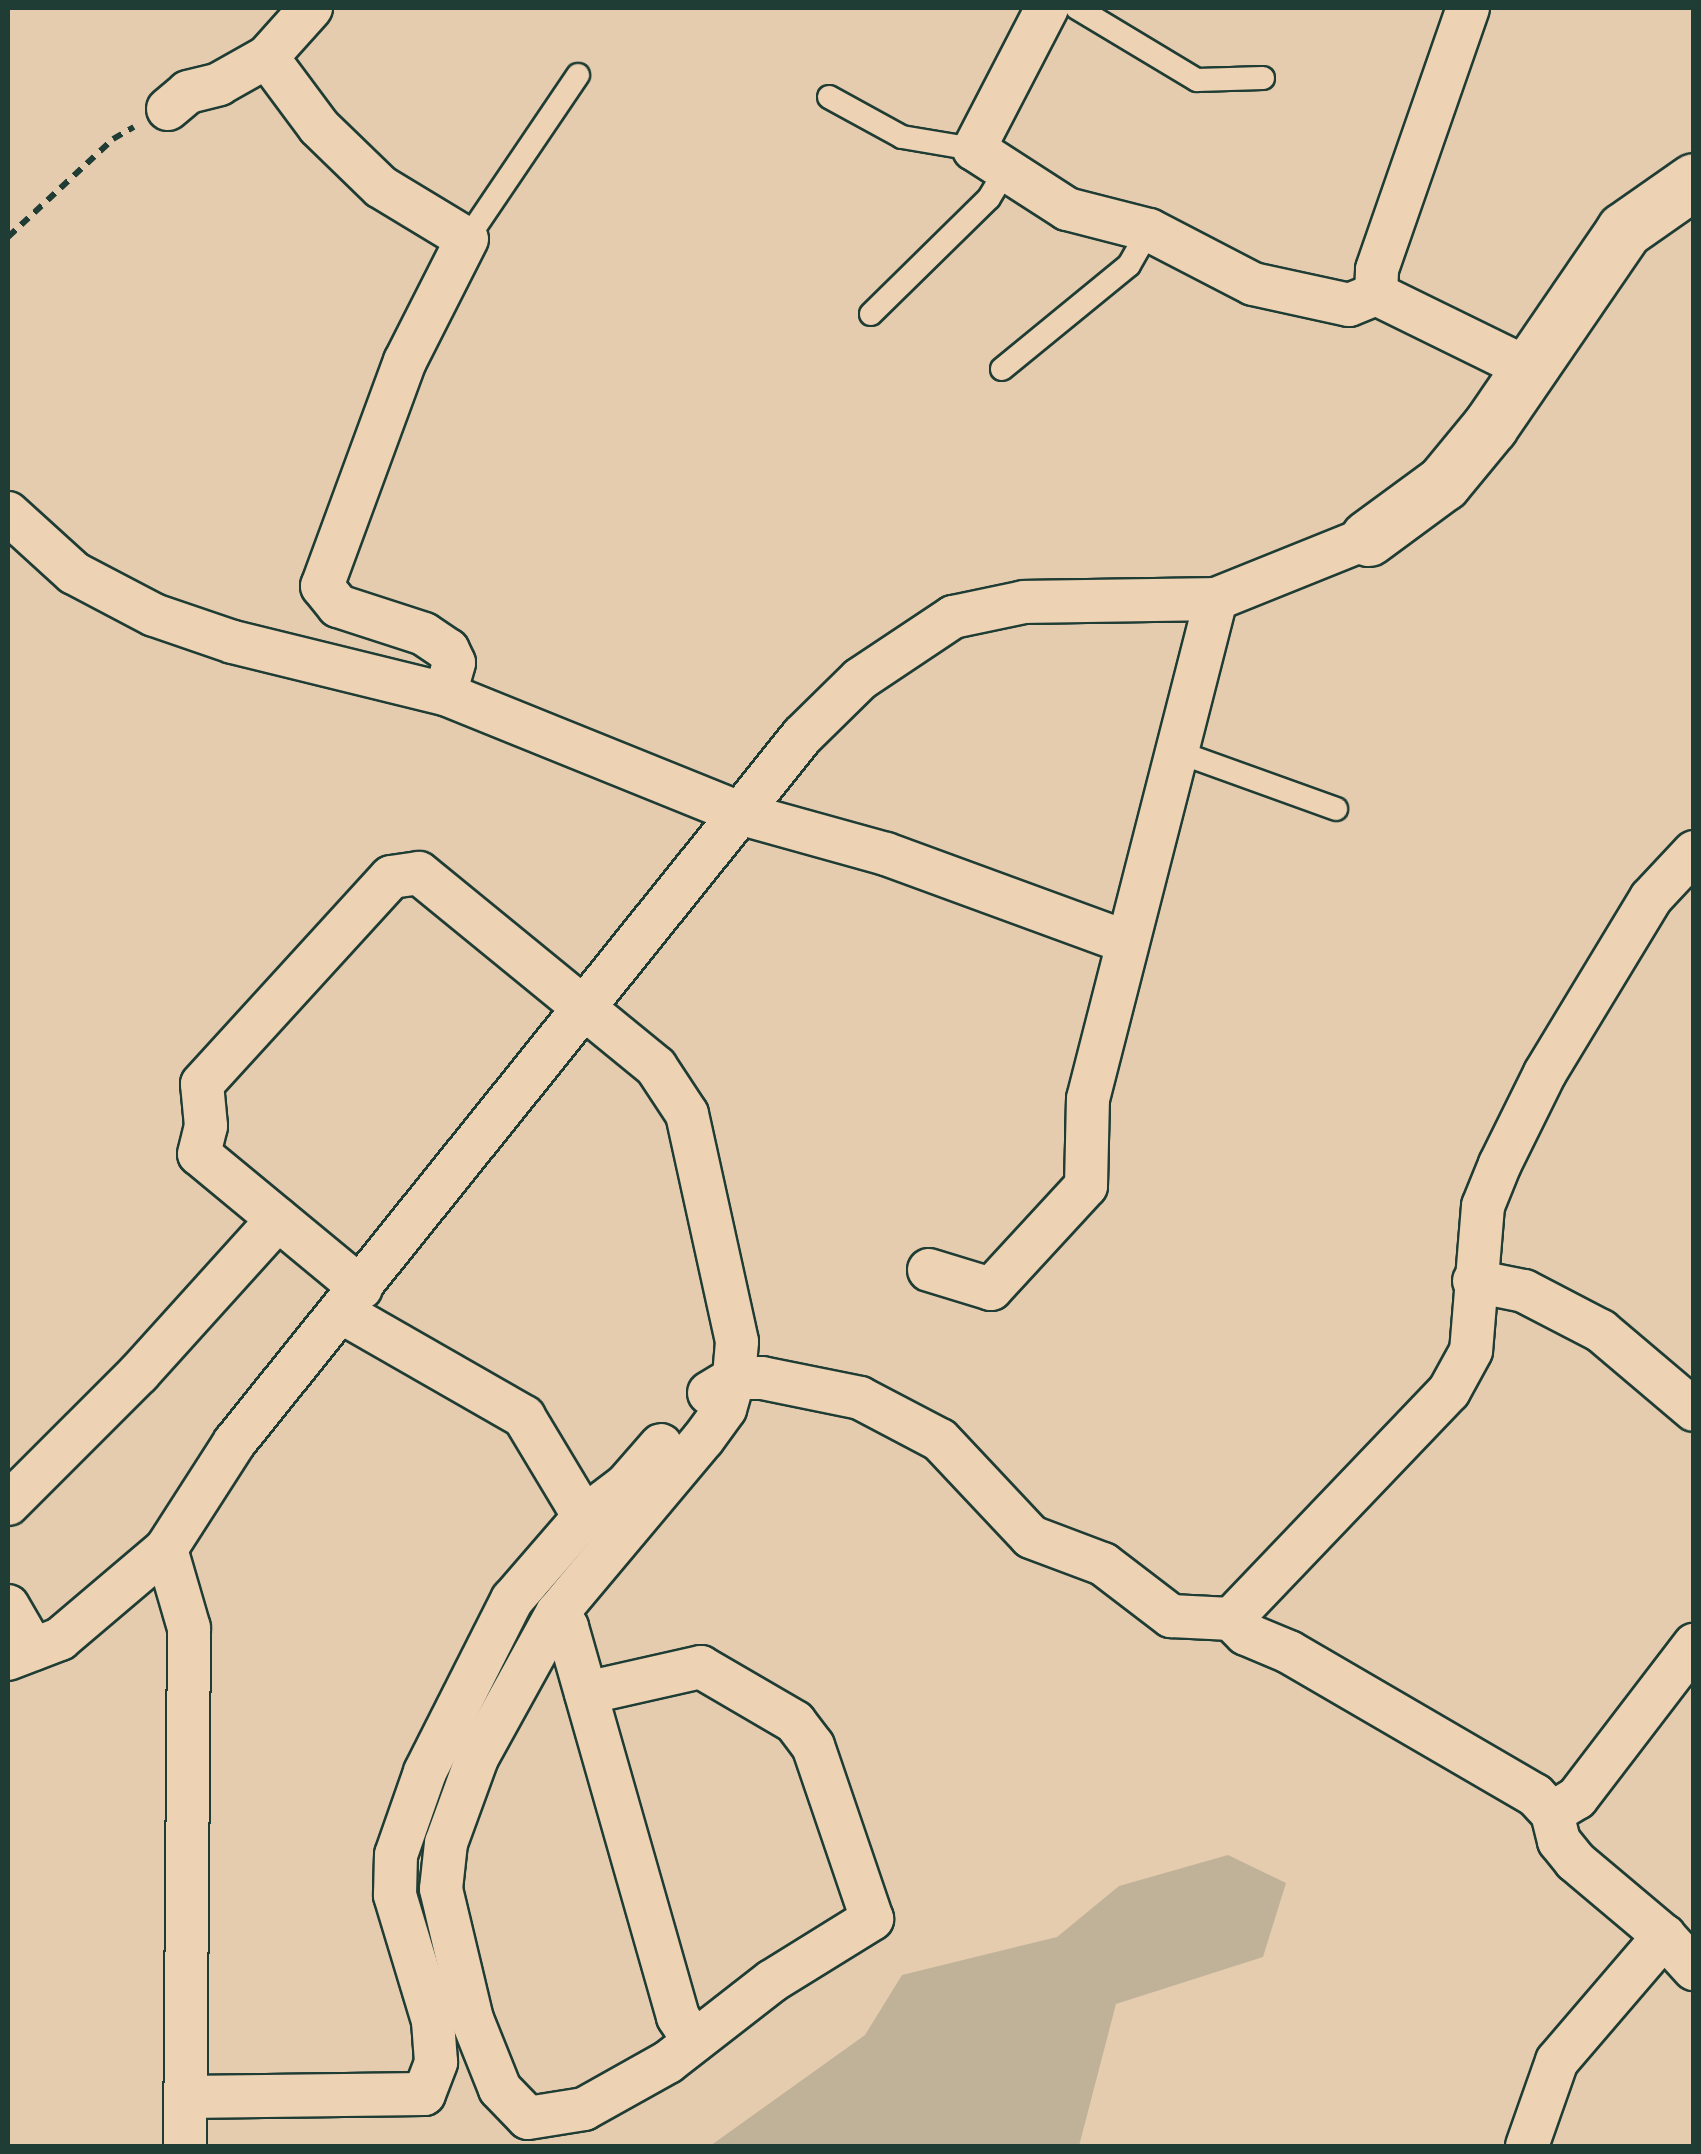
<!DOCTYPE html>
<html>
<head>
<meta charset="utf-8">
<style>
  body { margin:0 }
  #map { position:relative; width:1701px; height:2154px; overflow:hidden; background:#e5ccaf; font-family:Sriracha,sans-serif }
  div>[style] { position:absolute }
  .green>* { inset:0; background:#c0b298 }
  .path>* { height:6px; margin-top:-3px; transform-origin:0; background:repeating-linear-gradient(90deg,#1f3d34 0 10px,transparent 0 18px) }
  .roads { filter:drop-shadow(2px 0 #1f3d34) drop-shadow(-2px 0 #1f3d34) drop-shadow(0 2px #1f3d34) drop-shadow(0 -2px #1f3d34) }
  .service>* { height:22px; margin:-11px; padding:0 11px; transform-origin:11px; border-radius:11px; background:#edd2b4 }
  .minor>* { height:42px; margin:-21px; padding:0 21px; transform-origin:21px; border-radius:21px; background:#edd2b4 }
  .tertiary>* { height:55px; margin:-27.5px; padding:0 27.5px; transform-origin:27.5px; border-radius:27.5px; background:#edd2b4 }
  span { translate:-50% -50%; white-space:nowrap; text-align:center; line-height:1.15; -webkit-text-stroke:10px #edd2b4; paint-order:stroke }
  .frame { position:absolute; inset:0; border:10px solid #1f3d34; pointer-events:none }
</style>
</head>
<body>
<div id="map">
  <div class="green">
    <div style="clip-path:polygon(1228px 1855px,1286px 1883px,1263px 1957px,1116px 2004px,1079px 2146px,710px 2146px,865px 2035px,902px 1975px,1057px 1937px,1119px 1886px)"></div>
  </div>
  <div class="path">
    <div style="left:8px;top:237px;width:144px;rotate:-43deg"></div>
    <div style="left:113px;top:139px;width:24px;rotate:-30deg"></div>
  </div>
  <div class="roads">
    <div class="service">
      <div style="left:1077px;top:8px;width:140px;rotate:31deg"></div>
      <div style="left:1197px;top:80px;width:66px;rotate:-1.7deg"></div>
      <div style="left:829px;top:97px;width:83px;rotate:28.7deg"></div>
      <div style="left:902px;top:137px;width:73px;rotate:9.5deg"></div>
      <div style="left:467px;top:239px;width:198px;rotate:-55.9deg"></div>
      <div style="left:871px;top:314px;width:165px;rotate:-44.5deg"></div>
      <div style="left:989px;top:198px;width:33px;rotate:-59deg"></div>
      <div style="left:1002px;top:369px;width:164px;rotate:-39.3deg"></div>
      <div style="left:1129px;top:265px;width:40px;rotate:-60.3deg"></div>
      <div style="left:1178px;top:752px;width:168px;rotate:19.8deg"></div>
    </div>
    <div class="minor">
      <div style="left:1047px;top:8px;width:159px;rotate:117.4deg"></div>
      <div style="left:974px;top:149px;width:111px;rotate:32.8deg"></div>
      <div style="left:1067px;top:209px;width:85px;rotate:14.4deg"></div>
      <div style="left:1149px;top:230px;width:117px;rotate:27.4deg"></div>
      <div style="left:1253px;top:284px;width:98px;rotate:12.3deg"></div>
      <div style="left:1349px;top:305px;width:29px;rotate:-22deg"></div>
      <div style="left:1468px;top:8px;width:277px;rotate:109.2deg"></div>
      <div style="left:1377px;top:270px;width:24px;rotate:92deg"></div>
      <div style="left:1376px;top:294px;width:170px;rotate:26.1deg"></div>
      <div style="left:267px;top:57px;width:87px;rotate:53.4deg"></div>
      <div style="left:319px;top:127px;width:86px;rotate:44.1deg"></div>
      <div style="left:381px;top:187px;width:100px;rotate:31.2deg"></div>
      <div style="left:467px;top:239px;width:137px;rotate:116.9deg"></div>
      <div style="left:405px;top:361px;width:240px;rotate:110.2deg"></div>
      <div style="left:322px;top:586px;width:26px;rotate:51deg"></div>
      <div style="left:338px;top:606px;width:90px;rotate:18deg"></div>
      <div style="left:424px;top:634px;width:29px;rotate:34deg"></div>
      <div style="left:448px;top:650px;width:14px;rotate:65deg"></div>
      <div style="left:454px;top:663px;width:32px;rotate:106deg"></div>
      <div style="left:168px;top:109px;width:26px;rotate:-40deg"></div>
      <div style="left:188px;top:92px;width:32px;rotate:-14deg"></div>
      <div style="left:219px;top:84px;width:55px;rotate:-29.4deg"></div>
      <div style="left:267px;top:57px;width:66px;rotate:-48.1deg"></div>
      <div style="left:8px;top:513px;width:89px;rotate:42.3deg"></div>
      <div style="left:74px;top:573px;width:90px;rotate:27.7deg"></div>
      <div style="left:154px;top:615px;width:83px;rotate:18.9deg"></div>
      <div style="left:233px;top:642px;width:218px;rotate:13.8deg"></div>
      <div style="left:445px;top:694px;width:320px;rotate:22deg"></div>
      <div style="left:742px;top:814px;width:149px;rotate:15.5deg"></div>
      <div style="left:886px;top:854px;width:253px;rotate:20.1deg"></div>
      <div style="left:1694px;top:852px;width:63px;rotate:133.1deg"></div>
      <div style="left:1651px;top:898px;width:205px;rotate:121.2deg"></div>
      <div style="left:1545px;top:1073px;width:102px;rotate:116.3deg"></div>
      <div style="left:1500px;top:1164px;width:45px;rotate:112deg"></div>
      <div style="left:1483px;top:1206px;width:145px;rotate:94.7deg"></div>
      <div style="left:1471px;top:1351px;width:46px;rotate:118.8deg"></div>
      <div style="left:1449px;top:1391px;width:315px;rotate:133.7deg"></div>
      <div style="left:1231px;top:1619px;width:21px;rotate:45deg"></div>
      <div style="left:1246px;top:1634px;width:47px;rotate:22.7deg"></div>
      <div style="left:1289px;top:1652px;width:285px;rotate:30.2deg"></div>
      <div style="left:1535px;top:1795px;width:25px;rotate:47deg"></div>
      <div style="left:1552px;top:1813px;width:29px;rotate:76deg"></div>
      <div style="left:1559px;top:1841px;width:26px;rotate:51deg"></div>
      <div style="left:1575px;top:1861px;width:116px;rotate:40.1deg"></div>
      <div style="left:1664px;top:1936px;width:45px;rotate:47.7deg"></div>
      <div style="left:929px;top:1270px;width:65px;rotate:17deg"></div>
      <div style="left:991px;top:1289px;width:140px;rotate:-47.3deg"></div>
      <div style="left:1086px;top:1186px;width:87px;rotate:-88.7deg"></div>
      <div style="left:1088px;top:1099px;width:516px;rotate:-75.64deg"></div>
      <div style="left:1474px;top:1281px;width:51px;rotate:11.3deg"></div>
      <div style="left:1524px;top:1291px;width:87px;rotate:27.5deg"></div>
      <div style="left:1601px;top:1331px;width:122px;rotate:40.3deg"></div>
      <div style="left:361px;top:1288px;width:210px;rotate:-140.4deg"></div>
      <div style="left:199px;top:1154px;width:29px;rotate:-76deg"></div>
      <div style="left:206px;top:1126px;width:42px;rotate:-95.4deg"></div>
      <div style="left:202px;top:1084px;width:280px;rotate:-47.6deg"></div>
      <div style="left:391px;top:877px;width:28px;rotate:-8deg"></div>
      <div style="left:419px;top:873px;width:306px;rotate:39.3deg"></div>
      <div style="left:656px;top:1067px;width:56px;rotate:56.6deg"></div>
      <div style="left:687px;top:1114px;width:233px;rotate:77.6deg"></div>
      <div style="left:737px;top:1342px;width:36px;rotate:95deg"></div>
      <div style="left:734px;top:1378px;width:32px;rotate:106deg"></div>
      <div style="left:725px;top:1409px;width:37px;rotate:126deg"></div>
      <div style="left:703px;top:1439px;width:227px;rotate:130deg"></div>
      <div style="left:557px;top:1613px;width:17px;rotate:54deg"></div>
      <div style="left:567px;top:1627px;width:405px;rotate:74.1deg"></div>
      <div style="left:678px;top:2017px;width:29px;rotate:56deg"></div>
      <div style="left:341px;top:1312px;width:211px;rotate:29.8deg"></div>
      <div style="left:524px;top:1417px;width:117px;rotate:59deg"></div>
      <div style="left:709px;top:1393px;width:29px;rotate:-31deg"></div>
      <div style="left:734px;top:1378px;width:28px"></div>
      <div style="left:762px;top:1378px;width:100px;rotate:11.5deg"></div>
      <div style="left:860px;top:1398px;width:90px;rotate:27.7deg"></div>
      <div style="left:940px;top:1440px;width:133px;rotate:46.8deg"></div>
      <div style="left:1031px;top:1537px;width:77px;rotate:20.6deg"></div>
      <div style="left:1103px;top:1564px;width:86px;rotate:37.4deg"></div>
      <div style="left:1171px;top:1616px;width:60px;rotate:2.9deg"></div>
      <div style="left:8px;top:1504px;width:185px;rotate:-45deg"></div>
      <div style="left:139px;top:1373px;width:207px;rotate:-47.9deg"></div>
      <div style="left:166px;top:1549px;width:82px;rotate:73.8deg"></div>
      <div style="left:189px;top:1628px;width:518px;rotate:90.44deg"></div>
      <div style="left:8px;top:1606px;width:50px;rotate:59.8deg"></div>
      <div style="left:557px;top:1613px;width:166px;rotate:118.9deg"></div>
      <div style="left:477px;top:1758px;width:90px;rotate:110deg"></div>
      <div style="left:446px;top:1843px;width:46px;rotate:96.2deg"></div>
      <div style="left:441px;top:1889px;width:134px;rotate:76.6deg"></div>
      <div style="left:472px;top:2019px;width:75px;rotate:68.2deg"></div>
      <div style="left:500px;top:2089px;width:40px;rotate:46deg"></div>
      <div style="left:528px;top:2118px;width:57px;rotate:-9.1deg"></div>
      <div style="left:584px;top:2109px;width:96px;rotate:-29.2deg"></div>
      <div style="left:668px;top:2062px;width:132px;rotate:-37.9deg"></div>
      <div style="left:772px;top:1981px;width:118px;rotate:-31.8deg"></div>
      <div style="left:872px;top:1919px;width:183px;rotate:-108.8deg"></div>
      <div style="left:813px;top:1746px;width:30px;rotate:-127deg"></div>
      <div style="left:795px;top:1722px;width:109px;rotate:-149.7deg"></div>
      <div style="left:701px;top:1667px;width:118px;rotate:167.3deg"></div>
      <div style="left:8px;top:1659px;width:56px;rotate:-21deg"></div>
      <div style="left:60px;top:1639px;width:139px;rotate:-40.3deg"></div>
      <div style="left:166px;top:1549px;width:126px;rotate:-57.3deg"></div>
      <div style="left:234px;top:1443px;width:907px;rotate:-51.22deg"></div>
      <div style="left:802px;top:736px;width:81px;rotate:-44.5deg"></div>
      <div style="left:860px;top:679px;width:112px;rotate:-33.7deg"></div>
      <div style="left:953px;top:617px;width:73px;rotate:-11.9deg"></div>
      <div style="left:1024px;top:602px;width:192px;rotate:-0.9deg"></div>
      <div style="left:1216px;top:599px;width:164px;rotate:-21.9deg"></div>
      <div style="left:1552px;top:1813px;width:29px;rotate:-31deg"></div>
      <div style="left:1577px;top:1798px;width:193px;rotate:-52.6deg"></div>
      <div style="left:185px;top:2097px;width:239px;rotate:-0.7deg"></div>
      <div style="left:424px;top:2094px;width:34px;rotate:-69deg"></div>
      <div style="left:436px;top:2062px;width:41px;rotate:-94.2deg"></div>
      <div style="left:433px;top:2021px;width:132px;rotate:-106.8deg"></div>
      <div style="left:395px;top:1895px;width:40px;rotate:-88.6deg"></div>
      <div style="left:396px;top:1855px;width:88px;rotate:-70.7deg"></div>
      <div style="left:425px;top:1772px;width:193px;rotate:-63.2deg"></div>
      <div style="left:512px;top:1600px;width:110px;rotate:-49.1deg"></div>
      <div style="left:584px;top:1517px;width:53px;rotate:-37.3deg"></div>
      <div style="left:626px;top:1485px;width:53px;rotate:-48.8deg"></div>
      <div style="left:1527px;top:2146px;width:90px;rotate:-70.6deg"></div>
      <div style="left:1557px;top:2061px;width:165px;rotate:-49.4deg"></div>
    </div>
    <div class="tertiary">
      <div style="left:1368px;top:538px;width:93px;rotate:-36.3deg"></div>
      <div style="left:1443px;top:483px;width:74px;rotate:-50.5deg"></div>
      <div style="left:1490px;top:426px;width:237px;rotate:-55.6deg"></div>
      <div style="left:1624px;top:230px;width:85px;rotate:-35deg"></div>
    </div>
  </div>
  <div class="frame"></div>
</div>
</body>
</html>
